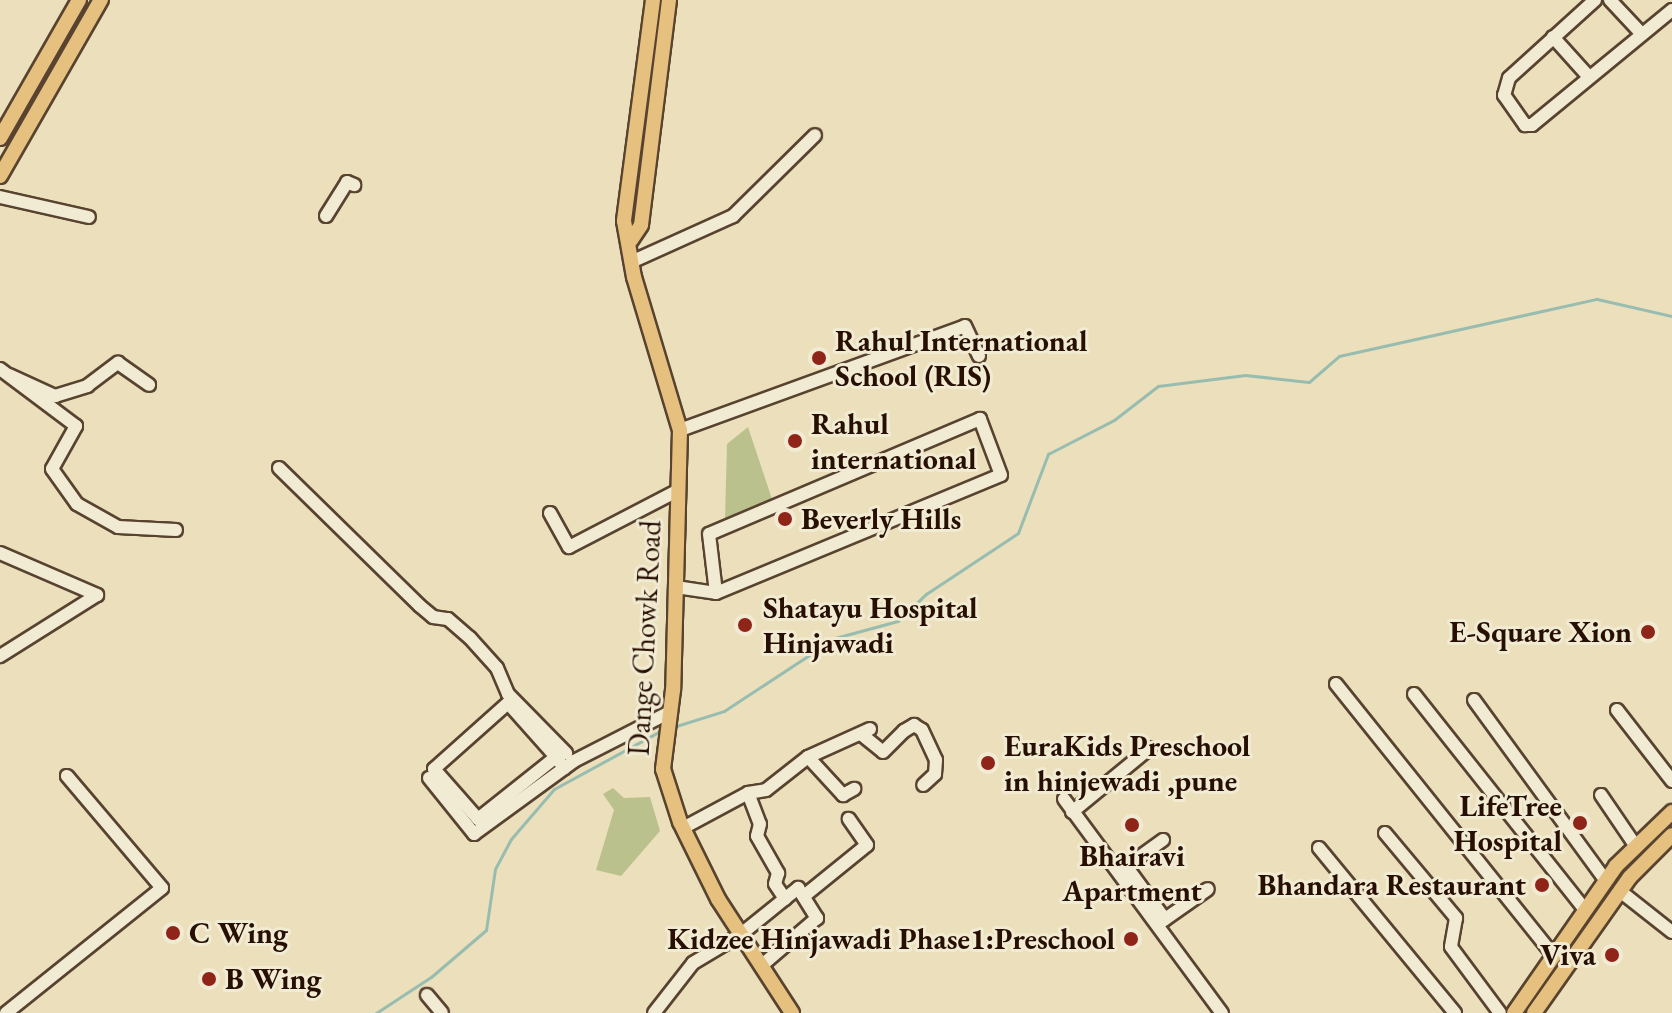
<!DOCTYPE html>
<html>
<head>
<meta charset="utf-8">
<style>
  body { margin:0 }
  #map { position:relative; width:1672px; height:1013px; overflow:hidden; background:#ebe0bb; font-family:"EB Garamond",serif }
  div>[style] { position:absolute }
  .green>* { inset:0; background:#bbc18d }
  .stream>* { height:3px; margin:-1.5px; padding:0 1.5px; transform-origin:1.5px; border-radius:1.5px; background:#98bdb0 }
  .roads { filter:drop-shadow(2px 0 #584330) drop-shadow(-2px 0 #584330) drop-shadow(0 2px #584330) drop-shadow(0 -2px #584330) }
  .minor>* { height:12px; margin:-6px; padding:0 6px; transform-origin:6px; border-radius:6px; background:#f2ebd3 }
  .major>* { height:14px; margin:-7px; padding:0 7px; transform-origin:7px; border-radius:7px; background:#e6c07e }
  .dots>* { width:22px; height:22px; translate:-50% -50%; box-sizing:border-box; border:4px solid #f2ebd3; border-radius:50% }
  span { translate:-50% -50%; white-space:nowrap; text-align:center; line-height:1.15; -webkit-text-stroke:6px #f2ebd3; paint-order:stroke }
  .poi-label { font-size:30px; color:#270f02; font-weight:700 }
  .left { translate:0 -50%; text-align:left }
  .right { translate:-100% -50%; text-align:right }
  .street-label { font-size:30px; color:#270f02 }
</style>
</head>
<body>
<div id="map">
  <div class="green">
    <div style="clip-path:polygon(748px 427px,772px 499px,725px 519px,727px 444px)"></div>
    <div style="clip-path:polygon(613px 788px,624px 798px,650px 797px,660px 831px,621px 876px,596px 870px,614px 810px,603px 794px)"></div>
  </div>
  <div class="stream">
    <div style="left:673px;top:727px;width:53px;rotate:-17.4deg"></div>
    <div style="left:724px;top:711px;width:133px;rotate:-33.3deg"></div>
    <div style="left:835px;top:638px;width:65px;rotate:-15.1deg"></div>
    <div style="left:898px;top:621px;width:39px;rotate:-44deg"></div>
    <div style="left:926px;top:594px;width:110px;rotate:-33.5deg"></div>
    <div style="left:1018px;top:533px;width:85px;rotate:-69.2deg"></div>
    <div style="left:1048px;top:454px;width:74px;rotate:-27.3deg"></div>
    <div style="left:1114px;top:420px;width:56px;rotate:-37.7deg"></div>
    <div style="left:1158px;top:386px;width:88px;rotate:-7.2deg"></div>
    <div style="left:1245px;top:375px;width:64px;rotate:6.2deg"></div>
    <div style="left:1309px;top:382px;width:40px;rotate:-41deg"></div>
    <div style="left:1339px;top:356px;width:264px;rotate:-12.5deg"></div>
    <div style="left:1597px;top:299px;width:77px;rotate:12.8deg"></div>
    <div style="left:376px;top:1013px;width:66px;rotate:-33.2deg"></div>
    <div style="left:431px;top:977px;width:72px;rotate:-40.5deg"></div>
    <div style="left:486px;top:930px;width:62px;rotate:-81.6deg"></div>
    <div style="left:495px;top:869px;width:34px;rotate:-62deg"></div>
    <div style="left:511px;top:839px;width:66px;rotate:-49.3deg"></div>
    <div style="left:554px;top:789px;width:123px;rotate:-28.6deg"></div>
  </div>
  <div class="roads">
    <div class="minor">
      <div style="left:1595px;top:0;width:116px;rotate:137.8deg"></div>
      <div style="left:1509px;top:78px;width:18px;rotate:106deg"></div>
      <div style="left:1504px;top:95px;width:37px;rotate:55deg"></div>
      <div style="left:1525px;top:125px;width:7px"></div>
      <div style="left:1532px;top:125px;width:181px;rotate:-39.4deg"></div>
      <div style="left:1610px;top:0;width:45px;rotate:46.8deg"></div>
      <div style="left:1553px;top:37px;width:54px;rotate:48deg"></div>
      <div style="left:0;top:197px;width:91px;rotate:12.7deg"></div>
      <div style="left:326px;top:216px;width:40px;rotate:-58deg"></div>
      <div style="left:347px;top:182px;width:8px;rotate:23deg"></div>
      <div style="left:631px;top:262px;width:112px;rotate:-24.3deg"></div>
      <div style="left:733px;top:216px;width:115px;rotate:-44.6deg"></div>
      <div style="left:0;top:369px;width:95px;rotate:36.9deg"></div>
      <div style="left:76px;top:426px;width:49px;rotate:119.2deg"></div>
      <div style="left:52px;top:469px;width:43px;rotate:54.5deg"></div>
      <div style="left:77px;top:504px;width:47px;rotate:29.3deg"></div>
      <div style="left:118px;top:527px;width:58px;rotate:3deg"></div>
      <div style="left:9px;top:375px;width:51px;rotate:24.5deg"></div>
      <div style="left:55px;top:396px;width:34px;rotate:-17deg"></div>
      <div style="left:87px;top:386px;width:39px;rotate:-37deg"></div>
      <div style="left:118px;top:363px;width:38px;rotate:35deg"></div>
      <div style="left:680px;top:430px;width:303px;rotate:-20deg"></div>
      <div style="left:965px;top:326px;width:33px;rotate:65deg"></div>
      <div style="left:279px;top:468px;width:197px;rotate:44.4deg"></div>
      <div style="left:420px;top:606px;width:17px;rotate:40deg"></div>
      <div style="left:433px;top:617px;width:15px;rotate:8deg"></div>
      <div style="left:448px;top:619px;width:29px;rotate:41deg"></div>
      <div style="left:470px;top:638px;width:40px;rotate:48deg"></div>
      <div style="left:497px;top:668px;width:28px;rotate:67deg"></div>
      <div style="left:508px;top:694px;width:83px;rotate:45.5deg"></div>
      <div style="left:550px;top:513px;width:39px;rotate:61deg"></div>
      <div style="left:569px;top:547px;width:124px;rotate:-27.4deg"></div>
      <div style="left:0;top:553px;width:106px;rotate:23.4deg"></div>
      <div style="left:97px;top:595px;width:115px;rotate:147.8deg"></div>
      <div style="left:676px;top:587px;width:40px;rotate:8.5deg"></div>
      <div style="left:716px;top:593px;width:308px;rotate:-22.5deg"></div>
      <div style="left:1001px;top:475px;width:60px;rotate:-110.6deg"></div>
      <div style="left:980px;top:419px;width:294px;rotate:157deg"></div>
      <div style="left:709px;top:534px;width:59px;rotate:83.2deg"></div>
      <div style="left:1336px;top:684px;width:347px;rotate:51.3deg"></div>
      <div style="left:1414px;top:694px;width:275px;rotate:51.6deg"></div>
      <div style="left:1474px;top:700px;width:224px;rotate:53.9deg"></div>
      <div style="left:1617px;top:710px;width:90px;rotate:52.2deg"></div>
      <div style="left:861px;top:734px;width:28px;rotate:39deg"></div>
      <div style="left:883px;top:752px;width:30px;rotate:-45deg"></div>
      <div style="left:904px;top:731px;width:12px;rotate:-31deg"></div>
      <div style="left:914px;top:725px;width:9px;rotate:32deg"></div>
      <div style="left:922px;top:730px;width:33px;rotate:65deg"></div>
      <div style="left:936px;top:760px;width:14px;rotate:94deg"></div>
      <div style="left:935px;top:774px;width:16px;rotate:137deg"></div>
      <div style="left:556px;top:757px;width:72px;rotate:-131.6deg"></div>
      <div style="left:508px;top:703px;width:99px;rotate:138.3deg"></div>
      <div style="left:434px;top:769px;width:67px;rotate:48.7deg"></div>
      <div style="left:478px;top:819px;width:100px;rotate:-38.5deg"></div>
      <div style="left:556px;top:757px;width:14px;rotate:54deg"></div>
      <div style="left:808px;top:757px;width:52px;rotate:47.4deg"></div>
      <div style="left:843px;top:795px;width:13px;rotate:-29deg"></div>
      <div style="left:429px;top:778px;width:72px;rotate:51.2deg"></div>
      <div style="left:474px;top:834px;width:124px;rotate:-36.1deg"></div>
      <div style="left:574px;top:761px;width:108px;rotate:-27deg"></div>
      <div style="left:748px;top:793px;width:33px;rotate:69deg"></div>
      <div style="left:760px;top:824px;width:12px;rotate:104deg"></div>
      <div style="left:757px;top:836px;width:43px;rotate:60.4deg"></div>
      <div style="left:778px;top:873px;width:11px;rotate:105deg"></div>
      <div style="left:775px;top:884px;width:18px;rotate:56deg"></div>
      <div style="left:1601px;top:795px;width:60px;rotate:55.8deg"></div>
      <div style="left:1064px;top:799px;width:266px;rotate:53.6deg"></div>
      <div style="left:1072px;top:812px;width:101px;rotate:-39.4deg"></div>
      <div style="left:683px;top:828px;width:74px;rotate:-28.3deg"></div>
      <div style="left:748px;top:793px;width:18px;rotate:-9deg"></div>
      <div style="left:766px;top:790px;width:53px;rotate:-38.2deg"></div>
      <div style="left:808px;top:757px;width:68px;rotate:-24.3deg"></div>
      <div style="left:1385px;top:833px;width:111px;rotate:50.1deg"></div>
      <div style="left:1456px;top:918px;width:29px;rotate:100deg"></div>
      <div style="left:1451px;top:947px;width:82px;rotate:53.4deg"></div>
      <div style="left:1319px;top:848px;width:214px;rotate:50.5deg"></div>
      <div style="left:1126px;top:866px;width:66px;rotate:53.7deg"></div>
      <div style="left:1120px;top:871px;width:53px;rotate:-35.8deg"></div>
      <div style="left:1620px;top:891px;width:66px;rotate:38.3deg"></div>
      <div style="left:804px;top:896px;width:81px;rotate:-39deg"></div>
      <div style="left:867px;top:845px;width:32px;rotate:-125deg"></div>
      <div style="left:1161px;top:922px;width:57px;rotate:-35.1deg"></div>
      <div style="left:427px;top:995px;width:23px;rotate:50deg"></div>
      <div style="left:6px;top:1013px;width:200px;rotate:-38.7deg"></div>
      <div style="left:162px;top:888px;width:147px;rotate:-130.3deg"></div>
      <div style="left:654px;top:1013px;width:63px;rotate:-52deg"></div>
      <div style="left:693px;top:963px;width:55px;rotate:-30.8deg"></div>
      <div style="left:740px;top:935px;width:75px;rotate:-39deg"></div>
      <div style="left:798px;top:888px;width:36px;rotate:58deg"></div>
      <div style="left:817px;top:918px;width:74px;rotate:139.4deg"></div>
    </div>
    <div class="major">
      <div style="left:653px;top:0;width:223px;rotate:97.5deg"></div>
      <div style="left:624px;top:221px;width:57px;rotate:79.9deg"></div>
      <div style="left:634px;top:277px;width:160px;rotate:73.3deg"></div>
      <div style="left:680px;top:430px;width:260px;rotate:91.5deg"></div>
      <div style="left:673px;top:690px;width:80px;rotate:97.2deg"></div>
      <div style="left:663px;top:769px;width:56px;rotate:72.2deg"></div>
      <div style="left:680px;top:822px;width:86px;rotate:63.7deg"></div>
      <div style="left:718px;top:899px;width:136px;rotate:57deg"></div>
      <div style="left:0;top:138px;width:159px;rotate:-60.2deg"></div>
      <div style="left:0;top:176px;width:203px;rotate:-60.2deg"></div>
      <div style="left:631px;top:240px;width:18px;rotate:-56deg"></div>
      <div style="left:641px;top:225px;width:227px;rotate:-82.9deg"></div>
      <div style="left:1514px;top:1013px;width:179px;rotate:-55.2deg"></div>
      <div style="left:1616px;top:866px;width:78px;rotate:-44deg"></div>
      <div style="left:1534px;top:1013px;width:166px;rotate:-54.8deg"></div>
      <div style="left:1630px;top:877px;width:59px;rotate:-45deg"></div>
    </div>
  </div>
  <div class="dots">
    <div style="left:819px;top:358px;background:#8f2418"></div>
    <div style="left:795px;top:441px;background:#8f2418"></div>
    <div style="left:785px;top:519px;background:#8f2418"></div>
    <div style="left:745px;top:625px;background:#8f2418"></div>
    <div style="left:1648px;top:632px;background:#8f2418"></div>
    <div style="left:988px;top:763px;background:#8f2418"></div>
    <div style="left:1580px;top:823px;background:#8f2418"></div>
    <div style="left:1132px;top:825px;background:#8f2418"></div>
    <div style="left:1542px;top:885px;background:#8f2418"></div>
    <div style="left:173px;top:933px;background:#8f2418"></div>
    <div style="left:1131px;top:939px;background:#8f2418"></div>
    <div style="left:1612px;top:955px;background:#8f2418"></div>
    <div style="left:209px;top:979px;background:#8f2418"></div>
  </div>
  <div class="poi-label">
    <span class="left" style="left:835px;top:358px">Rahul International<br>School (RIS)</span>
    <span class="left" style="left:811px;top:441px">Rahul<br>international</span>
    <span class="left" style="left:801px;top:519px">Beverly Hills</span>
    <span class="left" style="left:763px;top:625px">Shatayu Hospital<br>Hinjawadi</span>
    <span class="right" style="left:1632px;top:632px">E-Square Xion</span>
    <span class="left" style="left:1004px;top:763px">EuraKids Preschool<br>in hinjewadi ,pune</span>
    <span class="right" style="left:1562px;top:823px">LifeTree<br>Hospital</span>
    <span style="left:1132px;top:873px">Bhairavi<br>Apartment</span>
    <span class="right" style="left:1526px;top:885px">Bhandara Restaurant</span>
    <span class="left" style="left:189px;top:933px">C Wing</span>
    <span class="right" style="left:1115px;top:939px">Kidzee Hinjawadi Phase1:Preschool</span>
    <span class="right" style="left:1596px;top:955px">Viva</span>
    <span class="left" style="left:225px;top:979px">B Wing</span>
  </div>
  <div class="street-label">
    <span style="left:645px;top:638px;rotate:-87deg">Dange Chowk Road</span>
  </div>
</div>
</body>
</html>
